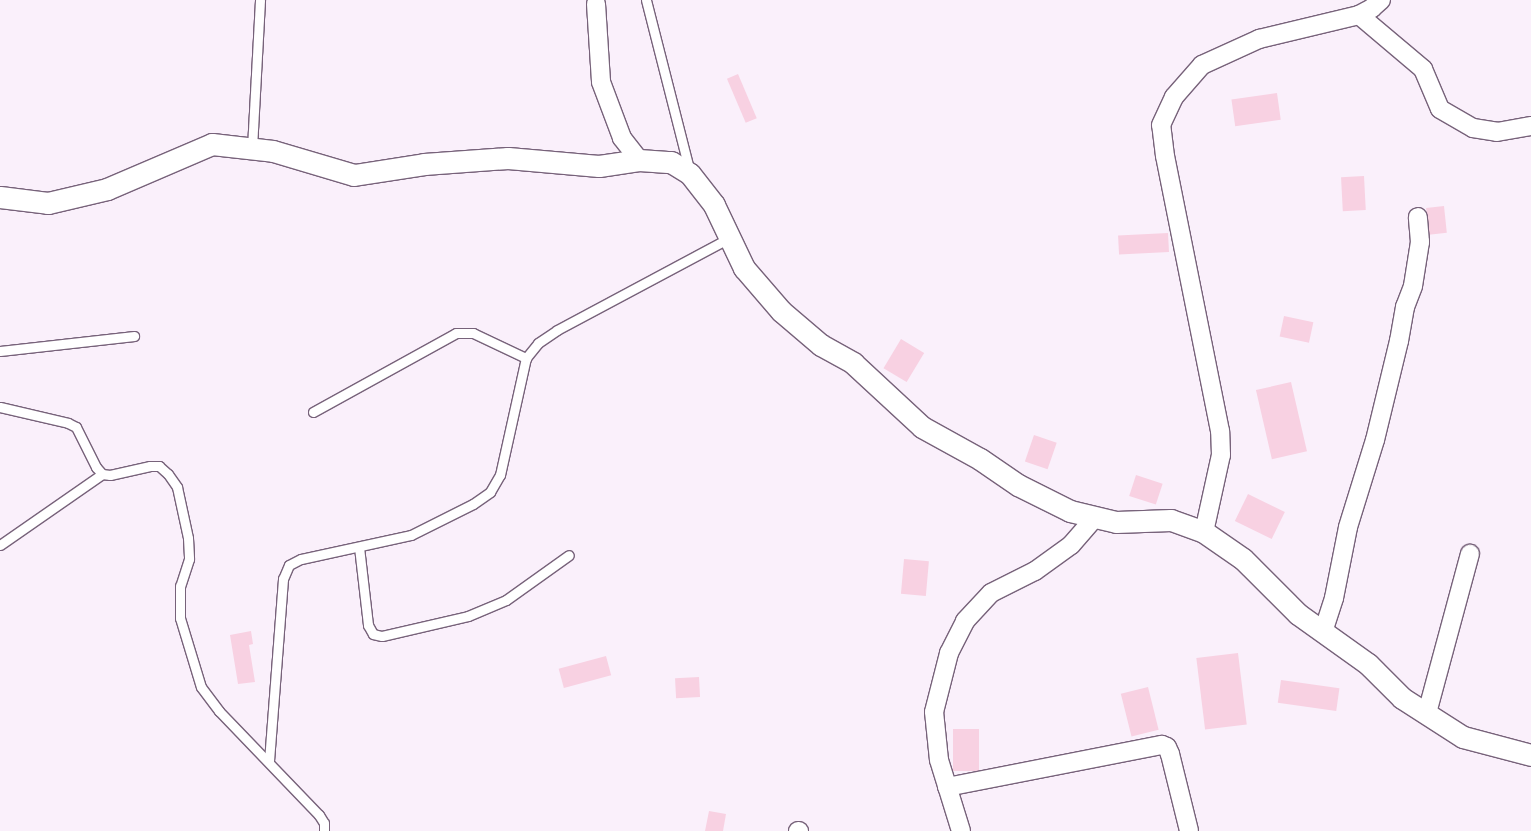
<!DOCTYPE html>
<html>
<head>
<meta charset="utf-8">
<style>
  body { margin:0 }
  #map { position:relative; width:1531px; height:831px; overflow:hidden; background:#faf0fb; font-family:"Noto Sans",sans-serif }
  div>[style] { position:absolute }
  .building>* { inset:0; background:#f8d1e2; transform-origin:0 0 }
  .roads { filter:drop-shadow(1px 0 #77627a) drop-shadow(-1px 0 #77627a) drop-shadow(0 1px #77627a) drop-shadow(0 -1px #77627a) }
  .service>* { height:9px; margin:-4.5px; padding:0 4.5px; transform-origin:4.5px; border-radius:4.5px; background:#fff }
  .minor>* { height:18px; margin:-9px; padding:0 9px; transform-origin:9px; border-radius:9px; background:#fff }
  .tertiary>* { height:21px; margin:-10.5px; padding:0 10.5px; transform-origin:10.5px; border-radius:10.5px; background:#fff }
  span { translate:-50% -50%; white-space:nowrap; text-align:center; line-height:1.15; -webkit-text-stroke:5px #fff; paint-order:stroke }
</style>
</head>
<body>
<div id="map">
  <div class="building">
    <div style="left:738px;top:74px;width:48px;height:12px;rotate:67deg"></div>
    <div style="left:1277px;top:93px;width:27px;height:46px;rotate:82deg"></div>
    <div style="left:1364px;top:176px;width:34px;height:23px;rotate:87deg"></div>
    <div style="left:1444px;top:206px;width:27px;height:18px;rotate:84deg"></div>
    <div style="left:1168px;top:233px;width:19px;height:50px;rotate:87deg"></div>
    <div style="left:1284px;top:316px;width:30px;height:21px;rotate:12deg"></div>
    <div style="left:901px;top:339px;width:27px;height:34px;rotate:31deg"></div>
    <div style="left:1291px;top:382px;width:71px;height:36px;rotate:77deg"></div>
    <div style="left:1034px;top:435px;width:24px;height:28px;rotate:19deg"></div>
    <div style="left:1136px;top:475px;width:28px;height:22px;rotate:18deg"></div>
    <div style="left:1248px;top:494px;width:41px;height:30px;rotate:26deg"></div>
    <div style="left:904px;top:559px;width:25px;height:35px;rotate:5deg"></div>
    <div style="clip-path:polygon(251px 631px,253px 644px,249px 645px,255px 682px,238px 684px,230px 635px)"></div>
    <div style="left:1238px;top:653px;width:72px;height:42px;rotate:83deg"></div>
    <div style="left:606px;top:656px;width:20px;height:49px;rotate:75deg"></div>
    <div style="left:699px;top:677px;width:20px;height:24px;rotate:87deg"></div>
    <div style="left:1281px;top:680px;width:59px;height:23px;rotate:8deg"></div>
    <div style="left:1148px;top:687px;width:44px;height:28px;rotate:76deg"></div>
    <div style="left:953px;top:729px;width:26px;height:42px"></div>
    <div style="clip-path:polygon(709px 811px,726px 814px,723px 831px,705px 831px)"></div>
  </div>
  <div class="roads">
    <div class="service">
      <div style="left:646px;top:0;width:174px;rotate:75.7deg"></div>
      <div style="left:252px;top:148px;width:148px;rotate:-86.9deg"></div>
      <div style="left:0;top:351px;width:135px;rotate:-6.4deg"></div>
      <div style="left:0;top:407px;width:70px;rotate:13.2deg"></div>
      <div style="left:68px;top:423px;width:9px;rotate:27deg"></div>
      <div style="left:76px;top:427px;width:45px;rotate:63.4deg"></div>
      <div style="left:96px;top:467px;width:9px;rotate:49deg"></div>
      <div style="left:102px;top:474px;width:8px;rotate:7deg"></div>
      <div style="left:110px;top:475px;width:41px;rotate:-12.7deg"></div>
      <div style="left:150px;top:466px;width:9px"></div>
      <div style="left:159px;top:466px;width:12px;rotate:42deg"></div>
      <div style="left:168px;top:474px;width:16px;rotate:55deg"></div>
      <div style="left:177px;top:487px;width:52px;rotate:77.8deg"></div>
      <div style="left:188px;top:538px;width:21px;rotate:87deg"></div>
      <div style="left:189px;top:559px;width:28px;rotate:108deg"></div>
      <div style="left:180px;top:586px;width:32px;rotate:90deg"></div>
      <div style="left:180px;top:618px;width:72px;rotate:73.1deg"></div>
      <div style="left:201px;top:687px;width:30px;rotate:53deg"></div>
      <div style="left:219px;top:711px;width:144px;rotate:46.1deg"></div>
      <div style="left:319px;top:815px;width:9px;rotate:58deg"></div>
      <div style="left:324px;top:823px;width:8px;rotate:90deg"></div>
      <div style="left:313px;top:412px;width:163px;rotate:-28.9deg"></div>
      <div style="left:456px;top:333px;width:17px"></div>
      <div style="left:473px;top:333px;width:59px;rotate:25.3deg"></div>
      <div style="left:0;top:545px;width:124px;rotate:-34.8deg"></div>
      <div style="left:359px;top:547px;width:79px;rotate:83.4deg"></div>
      <div style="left:368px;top:625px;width:10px;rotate:61deg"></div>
      <div style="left:373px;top:634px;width:9px;rotate:13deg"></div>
      <div style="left:382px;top:636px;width:88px;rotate:-13.1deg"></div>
      <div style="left:468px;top:616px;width:41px;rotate:-22.8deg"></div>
      <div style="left:506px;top:600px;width:77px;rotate:-35.5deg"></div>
      <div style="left:269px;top:761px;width:183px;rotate:-85.6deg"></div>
      <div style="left:283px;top:579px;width:15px;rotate:-67deg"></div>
      <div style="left:289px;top:565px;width:13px;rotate:-27deg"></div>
      <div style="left:301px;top:559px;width:113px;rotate:-12.3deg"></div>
      <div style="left:411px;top:535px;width:69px;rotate:-26.6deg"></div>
      <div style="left:473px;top:504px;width:21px;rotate:-35deg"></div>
      <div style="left:490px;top:492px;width:20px;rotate:-60deg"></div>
      <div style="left:500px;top:475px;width:120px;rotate:-77.5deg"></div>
      <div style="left:526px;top:358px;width:19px;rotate:-51deg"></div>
      <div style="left:538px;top:343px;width:23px;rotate:-34deg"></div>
      <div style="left:557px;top:330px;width:195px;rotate:-28.1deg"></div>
    </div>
    <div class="minor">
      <div style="left:596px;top:4px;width:78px;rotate:86.3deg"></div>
      <div style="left:601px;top:82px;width:60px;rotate:69.4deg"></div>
      <div style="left:622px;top:138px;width:28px;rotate:52deg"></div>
      <div style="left:1359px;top:15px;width:84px;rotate:40.2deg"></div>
      <div style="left:1423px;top:69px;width:43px;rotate:67deg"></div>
      <div style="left:1440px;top:109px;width:38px;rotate:30deg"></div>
      <div style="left:1473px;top:128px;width:24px;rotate:9deg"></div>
      <div style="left:1497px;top:132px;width:35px;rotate:-10deg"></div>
      <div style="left:1204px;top:532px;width:79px;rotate:-77.6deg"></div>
      <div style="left:1221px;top:455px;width:24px;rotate:-92deg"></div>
      <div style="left:1220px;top:431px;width:280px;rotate:-101.3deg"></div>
      <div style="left:1165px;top:156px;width:31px;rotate:-97deg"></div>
      <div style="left:1161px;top:125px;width:31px;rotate:-65deg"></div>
      <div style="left:1174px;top:97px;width:43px;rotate:-48.8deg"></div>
      <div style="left:1202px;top:65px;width:63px;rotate:-24.5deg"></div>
      <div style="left:1259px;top:39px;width:103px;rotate:-13.5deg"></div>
      <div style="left:1359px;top:15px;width:15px;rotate:-28deg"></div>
      <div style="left:1372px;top:8px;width:12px;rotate:-42deg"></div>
      <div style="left:1323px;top:632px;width:36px;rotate:-72deg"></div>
      <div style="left:1334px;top:598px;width:72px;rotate:-78.8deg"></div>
      <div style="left:1348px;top:527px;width:91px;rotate:-72.8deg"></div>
      <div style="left:1375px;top:440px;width:102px;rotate:-76.4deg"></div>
      <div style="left:1399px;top:341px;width:35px;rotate:-80deg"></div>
      <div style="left:1405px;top:307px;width:22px;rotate:-69deg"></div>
      <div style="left:1413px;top:286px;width:45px;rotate:-81deg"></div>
      <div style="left:1420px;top:242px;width:25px;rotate:-95deg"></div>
      <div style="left:1427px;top:713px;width:165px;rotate:-74.9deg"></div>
      <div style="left:947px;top:787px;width:219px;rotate:-11.1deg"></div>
      <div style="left:1162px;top:745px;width:5px;rotate:22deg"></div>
      <div style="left:1167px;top:747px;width:8px;rotate:67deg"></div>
      <div style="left:1170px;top:754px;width:79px;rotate:76.1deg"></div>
      <div style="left:798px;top:831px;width:1px"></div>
      <div style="left:961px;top:831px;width:74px;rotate:-107.2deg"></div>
      <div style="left:939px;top:760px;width:48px;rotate:-95.9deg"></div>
      <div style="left:934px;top:712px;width:61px;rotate:-75.7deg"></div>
      <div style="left:949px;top:653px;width:36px;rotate:-63deg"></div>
      <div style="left:965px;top:621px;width:38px;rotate:-47deg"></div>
      <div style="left:991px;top:593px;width:49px;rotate:-26.6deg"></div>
      <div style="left:1035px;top:571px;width:44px;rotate:-35.8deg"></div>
      <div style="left:1071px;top:545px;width:37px;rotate:-49deg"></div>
    </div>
    <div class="tertiary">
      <div style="left:0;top:197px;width:48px;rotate:7.1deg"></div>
      <div style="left:48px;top:203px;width:61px;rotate:-13.3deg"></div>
      <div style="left:107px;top:189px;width:114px;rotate:-23.2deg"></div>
      <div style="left:212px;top:144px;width:61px;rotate:6.5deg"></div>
      <div style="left:273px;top:151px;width:84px;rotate:16.5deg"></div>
      <div style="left:354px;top:175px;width:71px;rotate:-8.9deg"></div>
      <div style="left:424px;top:164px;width:84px;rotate:-4.1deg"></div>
      <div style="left:508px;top:158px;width:91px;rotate:5deg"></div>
      <div style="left:599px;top:166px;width:40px;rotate:-8.5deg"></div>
      <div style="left:639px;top:160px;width:32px;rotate:4deg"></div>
      <div style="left:671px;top:162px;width:22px;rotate:32deg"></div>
      <div style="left:690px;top:174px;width:39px;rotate:52deg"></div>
      <div style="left:714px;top:205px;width:70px;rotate:64.5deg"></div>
      <div style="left:744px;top:268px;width:57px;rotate:49.3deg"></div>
      <div style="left:781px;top:311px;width:52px;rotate:40.4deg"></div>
      <div style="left:821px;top:345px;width:37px;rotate:29deg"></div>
      <div style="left:853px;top:363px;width:94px;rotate:42.8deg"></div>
      <div style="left:922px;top:427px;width:66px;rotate:28.9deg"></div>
      <div style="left:980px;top:459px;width:46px;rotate:34.4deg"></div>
      <div style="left:1018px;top:485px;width:58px;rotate:26.6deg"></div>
      <div style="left:1070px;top:511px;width:47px;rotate:13.4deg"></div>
      <div style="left:1116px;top:522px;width:55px;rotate:-2.1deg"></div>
      <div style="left:1171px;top:520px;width:35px;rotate:20deg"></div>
      <div style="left:1204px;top:532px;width:47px;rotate:34.7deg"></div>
      <div style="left:1243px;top:559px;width:78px;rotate:45deg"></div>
      <div style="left:1298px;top:614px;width:86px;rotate:35.5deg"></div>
      <div style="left:1368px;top:664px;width:48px;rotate:45deg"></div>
      <div style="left:1402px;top:698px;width:72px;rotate:32.6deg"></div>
      <div style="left:1463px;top:737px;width:70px;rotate:14.8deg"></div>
    </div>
  </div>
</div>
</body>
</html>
